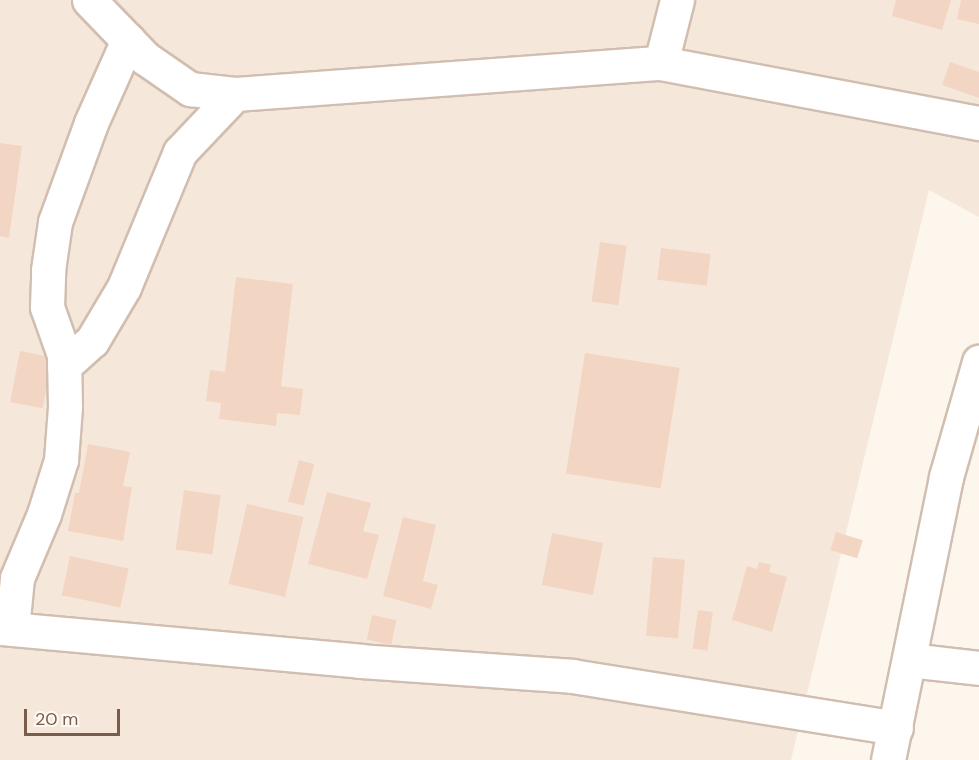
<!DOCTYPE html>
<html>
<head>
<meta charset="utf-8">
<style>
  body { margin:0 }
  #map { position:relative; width:979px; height:760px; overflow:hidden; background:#fdf6ec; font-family:"DM Sans",sans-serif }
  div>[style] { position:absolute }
  .residential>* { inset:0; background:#f5e8da }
  .building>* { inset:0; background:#f3d5c3; transform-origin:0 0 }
  .roads { filter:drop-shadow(2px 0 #d1beb0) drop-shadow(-2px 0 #d1beb0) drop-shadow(0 2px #d1beb0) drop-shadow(0 -2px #d1beb0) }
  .street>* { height:33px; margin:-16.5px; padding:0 16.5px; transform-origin:16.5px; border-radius:16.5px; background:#fff }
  span { translate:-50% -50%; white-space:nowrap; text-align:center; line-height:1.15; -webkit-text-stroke:4.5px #fffaf3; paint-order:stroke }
  .scale { position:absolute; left:24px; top:709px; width:96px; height:27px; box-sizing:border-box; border:3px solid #7a5c4d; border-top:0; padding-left:8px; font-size:18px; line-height:21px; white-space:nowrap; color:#7a5c4d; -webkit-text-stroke:4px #fffaf3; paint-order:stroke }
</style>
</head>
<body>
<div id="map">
  <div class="residential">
    <div style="clip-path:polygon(0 0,979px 0,979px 217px,929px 190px,791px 760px,0 760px)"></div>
  </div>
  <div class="building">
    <div style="clip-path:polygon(896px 0,951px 0,942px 30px,892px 16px)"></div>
    <div style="clip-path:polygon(961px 0,979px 0,979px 24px,957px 19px)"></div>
    <div style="clip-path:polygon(950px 62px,979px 72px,979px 98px,942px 85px)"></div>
    <div style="clip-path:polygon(0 143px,22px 146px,9px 238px,0 236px)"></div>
    <div style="left:600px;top:242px;width:27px;height:60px;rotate:8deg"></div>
    <div style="left:661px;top:248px;width:50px;height:32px;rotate:7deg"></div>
    <div style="clip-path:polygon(236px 277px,293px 284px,281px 386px,303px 389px,300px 415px,277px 413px,276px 426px,219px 419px,221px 403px,206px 401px,210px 370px,225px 372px)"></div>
    <div style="left:20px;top:351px;width:33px;height:52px;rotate:11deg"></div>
    <div style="left:585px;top:353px;width:96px;height:122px;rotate:9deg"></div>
    <div style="clip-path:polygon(88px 444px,130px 452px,123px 486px,132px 487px,123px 541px,68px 531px,75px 493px,79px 493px)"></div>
    <div style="left:299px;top:460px;width:16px;height:43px;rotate:15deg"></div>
    <div style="left:184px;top:490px;width:37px;height:60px;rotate:8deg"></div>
    <div style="clip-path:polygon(327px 492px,371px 503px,363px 531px,379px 535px,367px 579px,308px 564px)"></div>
    <div style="left:247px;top:504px;width:58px;height:82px;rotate:13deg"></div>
    <div style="clip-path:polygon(403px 517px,436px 525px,423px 581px,438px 585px,431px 609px,383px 596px)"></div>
    <div style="left:836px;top:532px;width:28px;height:19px;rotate:17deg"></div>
    <div style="left:552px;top:533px;width:52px;height:53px;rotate:11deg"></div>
    <div style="left:70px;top:556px;width:60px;height:40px;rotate:12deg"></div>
    <div style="left:653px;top:557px;width:32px;height:79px;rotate:5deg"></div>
    <div style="clip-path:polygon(759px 562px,771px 565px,769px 572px,787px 577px,772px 632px,732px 620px,747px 566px,757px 569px)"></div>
    <div style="left:698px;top:610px;width:15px;height:39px;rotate:8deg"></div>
    <div style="left:372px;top:615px;width:25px;height:25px;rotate:12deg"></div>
  </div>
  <div class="roads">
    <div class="street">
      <div style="left:89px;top:0;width:81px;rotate:46deg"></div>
      <div style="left:145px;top:58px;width:55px;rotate:34.6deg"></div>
      <div style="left:190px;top:89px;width:45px;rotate:6.3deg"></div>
      <div style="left:235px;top:94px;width:427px;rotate:-4.2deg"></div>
      <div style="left:677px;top:0;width:65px;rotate:104.3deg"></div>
      <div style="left:661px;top:63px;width:324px;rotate:10.7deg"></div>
      <div style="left:64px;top:366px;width:38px;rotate:-42deg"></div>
      <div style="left:92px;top:341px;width:63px;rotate:-59.3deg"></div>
      <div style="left:124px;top:287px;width:146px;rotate:-67.5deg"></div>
      <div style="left:180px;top:152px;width:80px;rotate:-46.5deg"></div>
      <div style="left:0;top:628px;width:362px;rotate:5.2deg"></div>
      <div style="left:360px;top:661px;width:213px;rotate:4deg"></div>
      <div style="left:572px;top:676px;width:328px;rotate:9.1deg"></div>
      <div style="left:12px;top:629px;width:51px;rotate:-84.4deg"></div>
      <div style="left:17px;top:578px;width:69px;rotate:-67.1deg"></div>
      <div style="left:44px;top:514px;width:57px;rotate:-72.5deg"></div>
      <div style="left:61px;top:460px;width:53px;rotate:-85.7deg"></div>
      <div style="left:65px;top:407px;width:52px;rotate:-91.1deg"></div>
      <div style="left:64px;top:355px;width:51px;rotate:-109.5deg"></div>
      <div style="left:47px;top:307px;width:37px;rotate:-88deg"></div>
      <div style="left:48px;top:270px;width:49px;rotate:-81.7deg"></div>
      <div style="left:55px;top:222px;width:105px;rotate:-70deg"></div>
      <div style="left:91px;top:123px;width:91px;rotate:-66deg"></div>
      <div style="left:909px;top:660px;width:70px;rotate:6.5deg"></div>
      <div style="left:888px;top:760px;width:289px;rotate:-78.4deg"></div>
      <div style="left:946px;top:477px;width:120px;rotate:-74deg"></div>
    </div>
  </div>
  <div class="scale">20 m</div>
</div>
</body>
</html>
